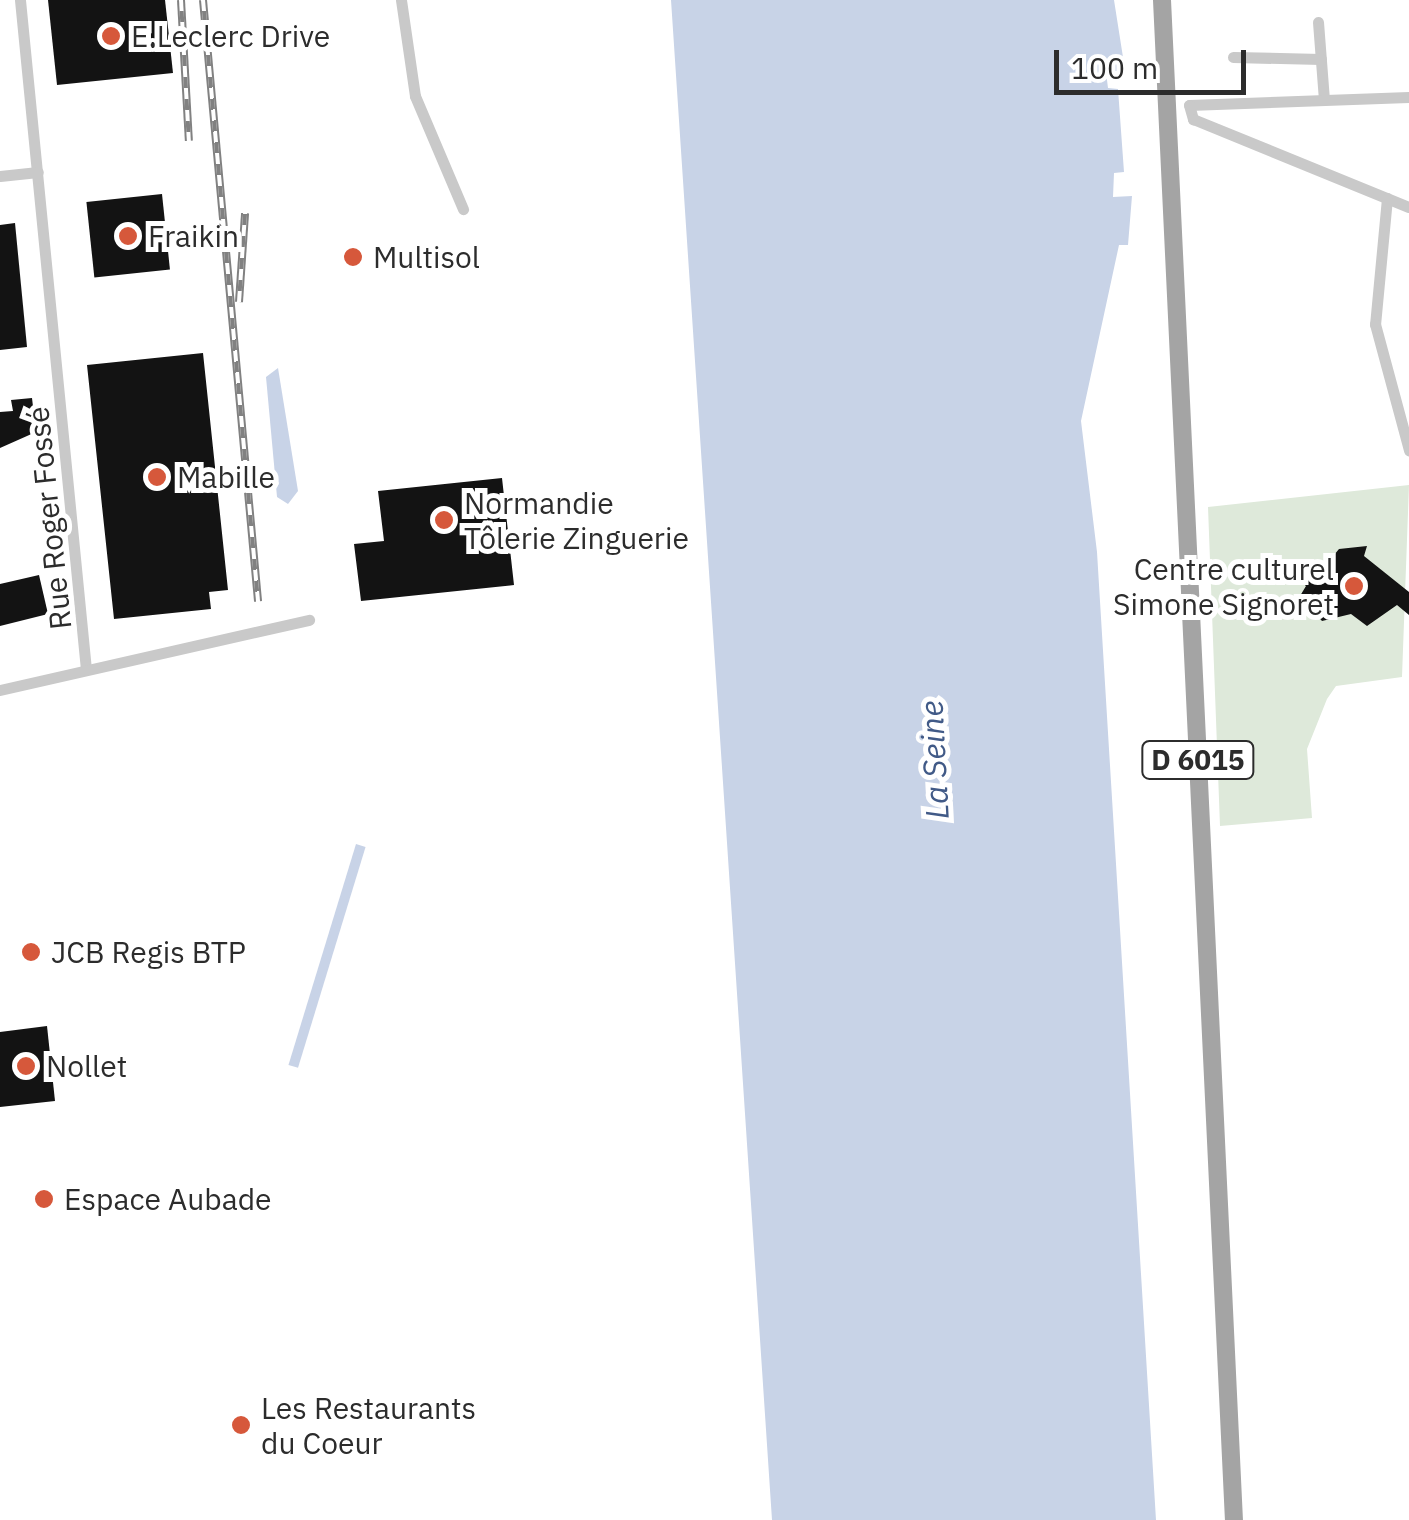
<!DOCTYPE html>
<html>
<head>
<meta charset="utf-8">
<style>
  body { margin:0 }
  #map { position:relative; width:1409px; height:1520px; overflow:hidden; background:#fff; font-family:"IBM Plex Sans",sans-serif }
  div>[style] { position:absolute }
  .green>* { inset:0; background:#dee9da }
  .water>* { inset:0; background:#c8d3e7; transform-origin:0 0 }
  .building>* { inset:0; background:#131313; transform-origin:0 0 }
  .street>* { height:11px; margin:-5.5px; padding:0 5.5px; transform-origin:5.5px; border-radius:5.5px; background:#c9c9c9 }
  .primary>* { height:18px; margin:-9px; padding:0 9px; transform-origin:9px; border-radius:9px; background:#a4a4a4 }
  .rail>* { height:8px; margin-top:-4px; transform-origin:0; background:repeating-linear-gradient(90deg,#fff 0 11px,#818181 0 22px); box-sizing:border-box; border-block:2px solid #818181 }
  .dots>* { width:28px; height:28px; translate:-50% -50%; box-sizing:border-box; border:5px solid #fff; border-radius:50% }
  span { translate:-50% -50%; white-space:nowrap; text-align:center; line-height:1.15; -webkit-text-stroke:10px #fff; paint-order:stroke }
  .shield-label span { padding:2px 8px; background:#fff; border:2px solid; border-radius:8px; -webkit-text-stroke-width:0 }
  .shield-label { font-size:28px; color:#2c2c2c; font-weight:700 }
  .poi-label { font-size:30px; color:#2c2c2c }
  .left { translate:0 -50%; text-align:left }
  .right { translate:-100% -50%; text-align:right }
  .street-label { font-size:30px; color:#2c2c2c }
  .water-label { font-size:32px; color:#415a87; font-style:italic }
  .scale { position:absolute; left:1054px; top:50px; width:192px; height:45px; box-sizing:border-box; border:5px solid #2c2c2c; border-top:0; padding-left:12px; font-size:30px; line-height:35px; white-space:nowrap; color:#2c2c2c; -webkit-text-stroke:8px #fff; paint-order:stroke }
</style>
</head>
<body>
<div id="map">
  <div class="green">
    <div style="clip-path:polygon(1409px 485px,1402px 677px,1336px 686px,1327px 699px,1307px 749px,1312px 818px,1220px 826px,1208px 507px)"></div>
  </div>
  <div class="water">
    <div style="clip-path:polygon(671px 0,1114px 0,1125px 70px,1106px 72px,1108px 88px,1118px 89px,1124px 172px,1114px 173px,1113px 197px,1132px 196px,1128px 245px,1119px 245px,1081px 421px,1097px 552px,1156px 1520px,772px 1520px)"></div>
    <div style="clip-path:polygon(278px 368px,298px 491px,288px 504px,277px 497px,266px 377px)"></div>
    <div style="left:356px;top:844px;width:10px;height:231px;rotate:17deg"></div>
  </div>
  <div class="building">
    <div style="clip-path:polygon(48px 0,165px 0,173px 73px,57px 85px)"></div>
    <div style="left:162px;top:194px;width:76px;height:76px;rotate:84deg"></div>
    <div style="clip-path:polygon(15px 223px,27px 347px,0 350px,0 225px)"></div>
    <div style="clip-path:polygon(203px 353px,228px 590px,209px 592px,211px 609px,114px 619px,87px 365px)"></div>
    <div style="clip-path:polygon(32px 398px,36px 432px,0 448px,0 412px,13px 411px,11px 400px)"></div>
    <div style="clip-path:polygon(502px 478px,514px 585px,361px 601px,354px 544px,384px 541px,378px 491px)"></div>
    <div style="clip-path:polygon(1367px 546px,1364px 556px,1409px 592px,1409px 615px,1397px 605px,1367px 626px,1351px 614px,1322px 621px,1300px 596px,1306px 586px,1299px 580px,1312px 568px,1319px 573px,1339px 549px)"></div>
    <div style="clip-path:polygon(39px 575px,48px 614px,0 626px,0 584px)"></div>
    <div style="clip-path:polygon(47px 1026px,55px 1101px,0 1107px,0 1032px)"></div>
  </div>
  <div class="street">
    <div style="left:20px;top:0;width:672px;rotate:84.37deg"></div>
    <div style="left:401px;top:0;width:97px;rotate:81.7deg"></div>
    <div style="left:415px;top:96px;width:123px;rotate:67deg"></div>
    <div style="left:1318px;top:22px;width:78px;rotate:85.6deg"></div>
    <div style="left:1233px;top:57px;width:88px;rotate:1.3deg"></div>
    <div style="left:1409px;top:97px;width:220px;rotate:177.9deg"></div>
    <div style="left:1189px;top:105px;width:15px;rotate:74deg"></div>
    <div style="left:1193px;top:119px;width:233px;rotate:22.2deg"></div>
    <div style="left:0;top:176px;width:38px;rotate:-6deg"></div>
    <div style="left:1387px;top:198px;width:127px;rotate:95.4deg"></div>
    <div style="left:1375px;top:324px;width:131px;rotate:74.9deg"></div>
    <div style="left:0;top:690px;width:317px;rotate:-12.8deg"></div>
  </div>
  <div class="primary">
    <div style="left:1162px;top:0;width:1522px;rotate:87.29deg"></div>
  </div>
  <div class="rail">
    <div style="left:181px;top:0;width:141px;rotate:86.8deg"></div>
    <div style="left:203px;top:0;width:604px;rotate:84.77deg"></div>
    <div style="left:239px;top:302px;width:89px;rotate:-86.1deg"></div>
  </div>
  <div class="dots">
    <div style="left:111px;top:36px;background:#d6583b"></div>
    <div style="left:128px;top:236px;background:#d6583b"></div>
    <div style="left:353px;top:257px;background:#d6583b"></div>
    <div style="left:157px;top:477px;background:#d6583b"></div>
    <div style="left:444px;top:520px;background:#d6583b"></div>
    <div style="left:1354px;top:586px;background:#d6583b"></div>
    <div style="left:31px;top:952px;background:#d6583b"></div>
    <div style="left:26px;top:1066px;background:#d6583b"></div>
    <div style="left:44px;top:1199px;background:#d6583b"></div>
    <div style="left:241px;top:1425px;background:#d6583b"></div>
  </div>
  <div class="shield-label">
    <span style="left:1198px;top:760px">D 6015</span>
  </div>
  <div class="poi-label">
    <span class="left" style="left:131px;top:36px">E.Leclerc Drive</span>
    <span class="left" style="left:148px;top:236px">Fraikin</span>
    <span class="left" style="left:373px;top:257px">Multisol</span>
    <span class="left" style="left:177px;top:477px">Mabille</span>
    <span class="left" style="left:464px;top:520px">Normandie<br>Tôlerie Zinguerie</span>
    <span class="right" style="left:1334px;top:586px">Centre culturel<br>Simone Signoret</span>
    <span class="left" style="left:51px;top:952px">JCB Regis BTP</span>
    <span class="left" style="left:46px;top:1066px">Nollet</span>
    <span class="left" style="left:64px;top:1199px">Espace Aubade</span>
    <span class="left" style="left:261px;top:1425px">Les Restaurants<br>du Coeur</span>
  </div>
  <div class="street-label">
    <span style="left:49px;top:518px;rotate:-96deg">Rue Roger Fossé</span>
  </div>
  <div class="water-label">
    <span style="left:934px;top:760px;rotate:-93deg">La Seine</span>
  </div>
  <div class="scale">100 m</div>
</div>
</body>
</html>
